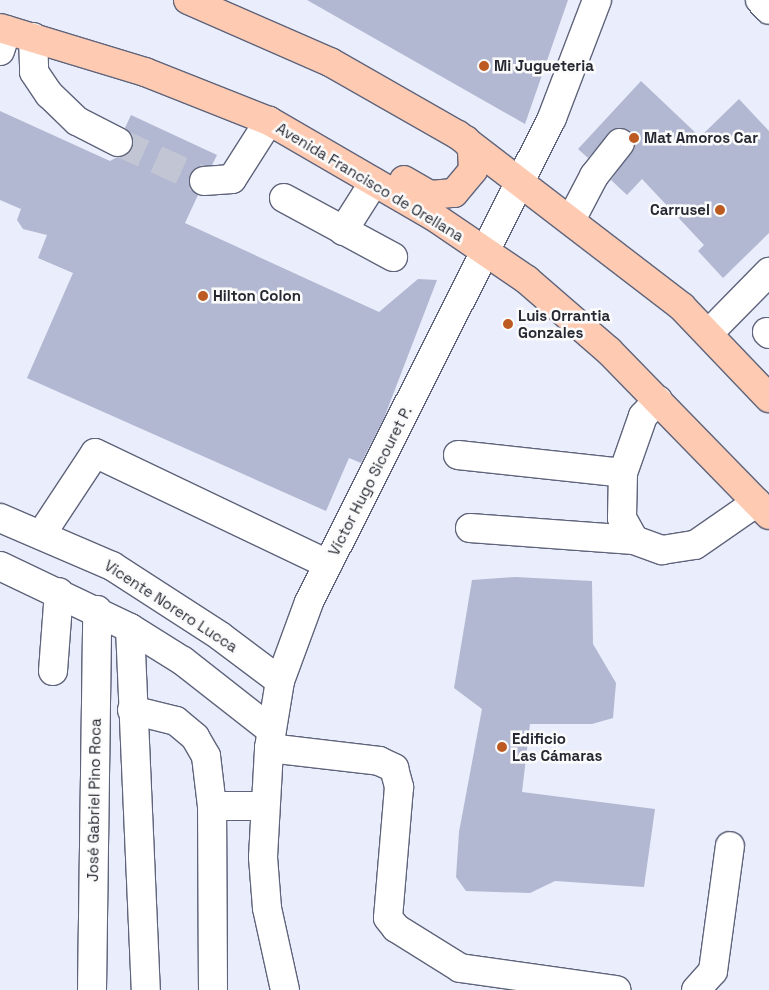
<!DOCTYPE html>
<html>
<head>
<meta charset="utf-8">
<style>
  body { margin:0 }
  #map { position:relative; width:769px; height:990px; overflow:hidden; background:#e9edfc; font-family:"Space Grotesk",sans-serif }
  div>[style] { position:absolute }
  .building>* { inset:0; background:#b2b8d1 }
  .minor-tunnel>* { height:28px; margin-top:-14px; transform-origin:0; background:repeating-linear-gradient(90deg,#c2c6d4 0 28px,transparent 0 42px) }
  .roads { filter:drop-shadow(1px 0 #5f647b) drop-shadow(-1px 0 #5f647b) drop-shadow(0 1px #5f647b) drop-shadow(0 -1px #5f647b) }
  .minor>* { height:28px; margin:-14px; padding:0 14px; transform-origin:14px; border-radius:14px; background:#fff }
  .major>* { height:28px; margin:-14px; padding:0 14px; transform-origin:14px; border-radius:14px; background:#fecbb2 }
  .dots>* { width:14px; height:14px; translate:-50% -50%; box-sizing:border-box; border:2px solid #fbfbfb; border-radius:50% }
  span { translate:-50% -50%; white-space:nowrap; text-align:center; line-height:1.15; -webkit-text-stroke:5px #fbfbfb; paint-order:stroke }
  .poi-label { font-size:15px; color:#262832; font-weight:700 }
  .left { translate:0 -50%; text-align:left }
  .right { translate:-100% -50%; text-align:right }
  .street-label { font-size:15px; color:#262832 }
</style>
</head>
<body>
<div id="map">
  <div class="building">
    <div style="clip-path:polygon(307px 0,568px 0,525px 124px)"></div>
    <div style="clip-path:polygon(641px 81px,700px 137px,739px 99px,769px 131px,769px 233px,723px 278px,698px 251px,704px 245px,642px 179px,627px 195px,611px 180px,635px 146px,630px 131px,614px 129px,588px 158px,578px 149px)"></div>
    <div style="clip-path:polygon(0 111px,110px 161px,132px 149px,131px 134px,125px 128px,131px 115px,217px 155px,212px 165px,196px 168px,190px 175px,191px 189px,198px 195px,185px 223px,379px 312px,418px 279px,437px 280px,384px 418px,361px 463px,349px 458px,326px 511px,27px 378px,73px 273px,38px 258px,47px 235px,23px 229px,17px 220px,21px 209px,0 200px)"></div>
    <div style="clip-path:polygon(515px 577px,592px 581px,593px 644px,616px 683px,613px 718px,592px 724px,530px 724px,522px 792px,655px 809px,644px 887px,555px 881px,530px 893px,466px 891px,456px 877px,459px 832px,482px 709px,454px 688px,472px 580px)"></div>
  </div>
  <div class="minor-tunnel">
    <div style="left:118px;top:142px;width:94px;rotate:24.4deg"></div>
  </div>
  <div class="roads">
    <div class="minor">
      <div style="left:760px;top:0;width:13px;rotate:48deg"></div>
      <div style="left:33px;top:37px;width:35px;rotate:88deg"></div>
      <div style="left:34px;top:72px;width:27px;rotate:56deg"></div>
      <div style="left:49px;top:94px;width:39px;rotate:44deg"></div>
      <div style="left:77px;top:121px;width:46px;rotate:27.1deg"></div>
      <div style="left:0;top:51px;width:22px;rotate:-72deg"></div>
      <div style="left:204px;top:181px;width:28px;rotate:-4deg"></div>
      <div style="left:232px;top:179px;width:69px;rotate:-57.5deg"></div>
      <div style="left:284px;top:198px;width:124px;rotate:28.4deg"></div>
      <div style="left:571px;top:220px;width:50px;rotate:-62.4deg"></div>
      <div style="left:594px;top:176px;width:42px;rotate:-51.8deg"></div>
      <div style="left:343px;top:231px;width:58px;rotate:-57.7deg"></div>
      <div style="left:767px;top:332px;width:3px;rotate:45deg"></div>
      <div style="left:709px;top:333px;width:86px;rotate:-45.5deg"></div>
      <div style="left:658px;top:400px;width:22px;rotate:133deg"></div>
      <div style="left:643px;top:416px;width:60px;rotate:109.3deg"></div>
      <div style="left:623px;top:473px;width:45px;rotate:91.3deg"></div>
      <div style="left:622px;top:518px;width:25px;rotate:61deg"></div>
      <div style="left:634px;top:540px;width:30px;rotate:20deg"></div>
      <div style="left:662px;top:550px;width:33px;rotate:-9deg"></div>
      <div style="left:695px;top:545px;width:75px;rotate:-34.7deg"></div>
      <div style="left:458px;top:455px;width:166px;rotate:6.2deg"></div>
      <div style="left:0;top:518px;width:122px;rotate:23.2deg"></div>
      <div style="left:112px;top:566px;width:129px;rotate:32.9deg"></div>
      <div style="left:220px;top:636px;width:75px;rotate:36.9deg"></div>
      <div style="left:470px;top:528px;width:164px;rotate:4.2deg"></div>
      <div style="left:41px;top:535px;width:98px;rotate:-56.6deg"></div>
      <div style="left:95px;top:453px;width:258px;rotate:25.5deg"></div>
      <div style="left:0;top:566px;width:144px;rotate:25.5deg"></div>
      <div style="left:130px;top:628px;width:62px;rotate:31.9deg"></div>
      <div style="left:183px;top:661px;width:112px;rotate:38.1deg"></div>
      <div style="left:130px;top:628px;width:362px;rotate:87.5deg"></div>
      <div style="left:53px;top:671px;width:79px;rotate:-85.7deg"></div>
      <div style="left:132px;top:710px;width:45px;rotate:14deg"></div>
      <div style="left:176px;top:721px;width:25px;rotate:40deg"></div>
      <div style="left:195px;top:737px;width:22px;rotate:60deg"></div>
      <div style="left:206px;top:756px;width:50px;rotate:83.2deg"></div>
      <div style="left:269px;top:748px;width:111px;rotate:6.7deg"></div>
      <div style="left:379px;top:761px;width:17px;rotate:25deg"></div>
      <div style="left:394px;top:768px;width:20px;rotate:75deg"></div>
      <div style="left:399px;top:787px;width:131px;rotate:94.8deg"></div>
      <div style="left:388px;top:918px;width:13px;rotate:51deg"></div>
      <div style="left:396px;top:928px;width:75px;rotate:32deg"></div>
      <div style="left:460px;top:968px;width:158px;rotate:8deg"></div>
      <div style="left:92px;top:990px;width:380px;rotate:-89.2deg"></div>
      <div style="left:213px;top:990px;width:184px;rotate:-90.3deg"></div>
      <div style="left:212px;top:806px;width:52px"></div>
      <div style="left:285px;top:990px;width:84px;rotate:-102.4deg"></div>
      <div style="left:267px;top:908px;width:51px;rotate:-94.5deg"></div>
      <div style="left:263px;top:857px;width:109px;rotate:-86.8deg"></div>
      <div style="left:269px;top:748px;width:68px;rotate:-80.7deg"></div>
      <div style="left:280px;top:681px;width:84px;rotate:-69.8deg"></div>
      <div style="left:309px;top:602px;width:542px;rotate:-63.34deg"></div>
      <div style="left:552px;top:118px;width:126px;rotate:-69.1deg"></div>
      <div style="left:696px;top:990px;width:25px;rotate:-48deg"></div>
      <div style="left:713px;top:971px;width:126px;rotate:-82.3deg"></div>
    </div>
    <div class="major">
      <div style="left:188px;top:0;width:155px;rotate:23.6deg"></div>
      <div style="left:330px;top:62px;width:147px;rotate:29.7deg"></div>
      <div style="left:458px;top:135px;width:282px;rotate:37.5deg"></div>
      <div style="left:682px;top:307px;width:126px;rotate:46.3deg"></div>
      <div style="left:0;top:28px;width:152px;rotate:16.9deg"></div>
      <div style="left:145px;top:72px;width:133px;rotate:21.6deg"></div>
      <div style="left:269px;top:121px;width:190px;rotate:30.1deg"></div>
      <div style="left:433px;top:216px;width:114px;rotate:34.2deg"></div>
      <div style="left:527px;top:280px;width:108px;rotate:40.9deg"></div>
      <div style="left:609px;top:351px;width:229px;rotate:45.7deg"></div>
      <div style="left:404px;top:180px;width:30px;rotate:30deg"></div>
      <div style="left:430px;top:195px;width:24px;rotate:-5deg"></div>
      <div style="left:454px;top:193px;width:30px;rotate:-50deg"></div>
      <div style="left:473px;top:170px;width:21px;rotate:-93deg"></div>
      <div style="left:472px;top:149px;width:11px;rotate:-124deg"></div>
    </div>
  </div>
  <div class="dots">
    <div style="left:484px;top:66px;background:#bd5a21"></div>
    <div style="left:634px;top:138px;background:#bd5a21"></div>
    <div style="left:720px;top:210px;background:#bd5a21"></div>
    <div style="left:203px;top:296px;background:#bd5a21"></div>
    <div style="left:508px;top:324px;background:#bd5a21"></div>
    <div style="left:502px;top:747px;background:#bd5a21"></div>
  </div>
  <div class="poi-label">
    <span class="left" style="left:494px;top:66px">Mi Jugueteria</span>
    <span class="left" style="left:644px;top:138px">Mat Amoros Car</span>
    <span class="right" style="left:710px;top:210px">Carrusel</span>
    <span class="left" style="left:213px;top:296px">Hilton Colon</span>
    <span class="left" style="left:518px;top:324px">Luis Orrantia<br>Gonzales</span>
    <span class="left" style="left:512px;top:747px">Edificio<br>Las Cámaras</span>
  </div>
  <div class="street-label">
    <span style="left:370px;top:182px;rotate:31deg">Avenida Francisco de Orellana</span>
    <span style="left:370px;top:481px;rotate:-63deg">Víctor Hugo Sicouret P.</span>
    <span style="left:171px;top:606px;rotate:33deg">Vicente Norero Lucca</span>
    <span style="left:94px;top:800px;rotate:-89deg">José Gabriel Pino Roca</span>
  </div>
</div>
</body>
</html>
